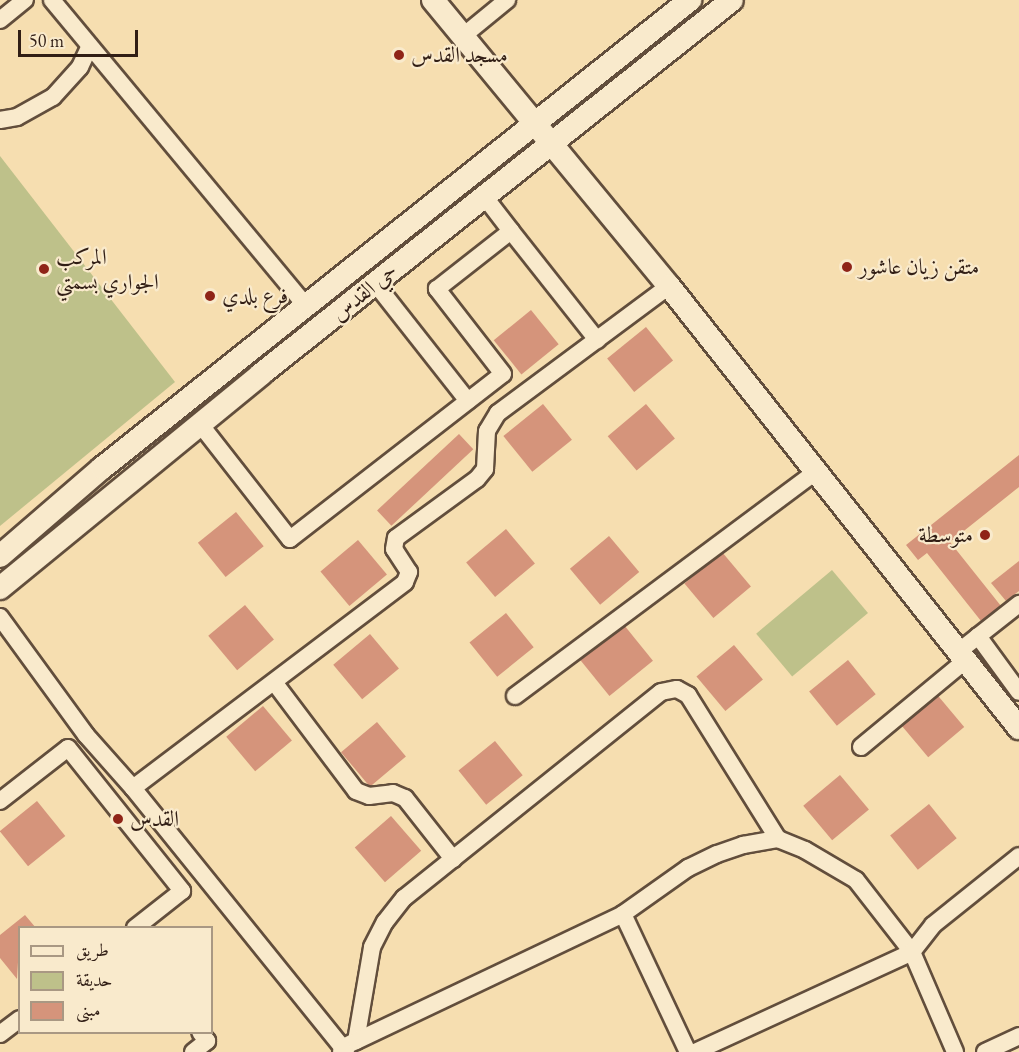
<!DOCTYPE html>
<html>
<head>
<meta charset="utf-8">
<style>
  body { margin:0 }
  #map { position:relative; width:1019px; height:1052px; overflow:hidden; background:#f6deb0; font-family:"EB Garamond",Amiri,serif }
  div>[style] { position:absolute }
  .green>* { inset:0; background:#bec18a; transform-origin:0 0 }
  .building>* { inset:0; background:#d5947b; transform-origin:0 0 }
  .roads { filter:drop-shadow(2px 0 #624e3c) drop-shadow(-2px 0 #624e3c) drop-shadow(0 2px #624e3c) drop-shadow(0 -2px #624e3c) }
  .street>* { height:16px; margin:-8px; padding:0 8px; transform-origin:8px; border-radius:8px; background:#f9eacc }
  .secondary>* { height:22px; margin:-11px; padding:0 11px; transform-origin:11px; border-radius:11px; background:#f9eacc }
  .dots>* { width:16px; height:16px; translate:-50% -50%; box-sizing:border-box; border:3px solid #f9eacc; border-radius:50% }
  span { translate:-50% -50%; white-space:nowrap; text-align:center; line-height:1.15; -webkit-text-stroke:4.5px #f9eacc; paint-order:stroke }
  .poi-label { font-size:22px; color:#311e15 }
  .left { translate:0 -50%; text-align:left }
  .right { translate:-100% -50%; text-align:right }
  .street-label { font-size:22px; color:#311e15 }
  .legend { position:absolute; left:18px; top:926px; width:195px; height:108px; box-sizing:border-box; background:#f9eacc; border:2px solid #a99883; margin:0; padding:8px 10px; list-style:none; font-size:18px; color:#311e15 }
  .legend li { display:flex; align-items:center; gap:12px; height:30px }
  .legend b { width:30px; border:2px solid #a99883 }
  .scale { position:absolute; left:18px; top:30px; width:120px; height:27px; box-sizing:border-box; border:3px solid #311e15; border-top:0; padding-left:8px; font-size:18px; line-height:21px; white-space:nowrap; color:#311e15; -webkit-text-stroke:4px #f9eacc; paint-order:stroke }
</style>
</head>
<body>
<div id="map">
  <div class="green">
    <div style="clip-path:polygon(0 156px,175px 382px,0 526px)"></div>
    <div style="left:832px;top:570px;width:56px;height:99px;rotate:50deg"></div>
  </div>
  <div class="building">
    <div style="left:531px;top:310px;width:44px;height:48px;rotate:51deg"></div>
    <div style="left:646px;top:327px;width:43px;height:50px;rotate:51deg"></div>
    <div style="left:543px;top:404px;width:46px;height:51px;rotate:51deg"></div>
    <div style="left:646px;top:404px;width:45px;height:50px;rotate:50deg"></div>
    <div style="left:459px;top:434px;width:21px;height:112px;rotate:47deg"></div>
    <div style="clip-path:polygon(1019px 455px,1019px 487px,950px 542px,1001px 606px,981px 621px,927px 553px,918px 560px,906px 545px)"></div>
    <div style="left:236px;top:512px;width:44px;height:49px;rotate:51deg"></div>
    <div style="left:506px;top:529px;width:45px;height:52px;rotate:50deg"></div>
    <div style="left:609px;top:536px;width:47px;height:51px;rotate:50deg"></div>
    <div style="left:358px;top:540px;width:45px;height:49px;rotate:50deg"></div>
    <div style="left:722px;top:552px;width:45px;height:49px;rotate:50deg"></div>
    <div style="clip-path:polygon(1019px 561px,1019px 591px,1006px 601px,991px 583px)"></div>
    <div style="left:245px;top:605px;width:45px;height:48px;rotate:50deg"></div>
    <div style="left:506px;top:613px;width:44px;height:47px;rotate:51deg"></div>
    <div style="left:624px;top:625px;width:46px;height:56px;rotate:51deg"></div>
    <div style="left:370px;top:634px;width:45px;height:48px;rotate:50deg"></div>
    <div style="left:734px;top:645px;width:45px;height:49px;rotate:50deg"></div>
    <div style="left:848px;top:660px;width:44px;height:50px;rotate:51deg"></div>
    <div style="left:934px;top:691px;width:47px;height:47px;rotate:50deg"></div>
    <div style="left:263px;top:706px;width:45px;height:48px;rotate:50deg"></div>
    <div style="left:377px;top:722px;width:45px;height:47px;rotate:50deg"></div>
    <div style="left:495px;top:741px;width:44px;height:47px;rotate:51deg"></div>
    <div style="left:840px;top:775px;width:45px;height:48px;rotate:50deg"></div>
    <div style="left:37px;top:801px;width:45px;height:48px;rotate:51deg"></div>
    <div style="left:929px;top:804px;width:44px;height:50px;rotate:51deg"></div>
    <div style="left:391px;top:816px;width:46px;height:48px;rotate:49deg"></div>
    <div style="clip-path:polygon(25px 915px,36px 928px,20px 928px,17px 979px,0 958px,0 935px)"></div>
  </div>
  <div class="roads">
    <div class="street">
      <div style="left:52px;top:0;width:398px;rotate:50.3deg"></div>
      <div style="left:0;top:20px;width:32px;rotate:-39deg"></div>
      <div style="left:463px;top:36px;width:57px;rotate:-39.3deg"></div>
      <div style="left:0;top:120px;width:17px;rotate:-10deg"></div>
      <div style="left:17px;top:117px;width:41px;rotate:-29.1deg"></div>
      <div style="left:53px;top:97px;width:40px;rotate:-48deg"></div>
      <div style="left:80px;top:67px;width:23px;rotate:-65deg"></div>
      <div style="left:511px;top:231px;width:139px;rotate:51.7deg"></div>
      <div style="left:375px;top:283px;width:150px;rotate:51.8deg"></div>
      <div style="left:200px;top:424px;width:146px;rotate:52deg"></div>
      <div style="left:290px;top:539px;width:269px;rotate:-37.8deg"></div>
      <div style="left:503px;top:374px;width:108px;rotate:-127.8deg"></div>
      <div style="left:437px;top:289px;width:94px;rotate:-38.1deg"></div>
      <div style="left:511px;top:231px;width:44px;rotate:-127.6deg"></div>
      <div style="left:0;top:617px;width:146px;rotate:53.9deg"></div>
      <div style="left:86px;top:735px;width:71px;rotate:48.4deg"></div>
      <div style="left:133px;top:788px;width:339px;rotate:51.1deg"></div>
      <div style="left:978px;top:636px;width:69px;rotate:53.8deg"></div>
      <div style="left:958px;top:652px;width:78px;rotate:-38.2deg"></div>
      <div style="left:274px;top:682px;width:136px;rotate:53deg"></div>
      <div style="left:356px;top:791px;width:14px;rotate:21deg"></div>
      <div style="left:369px;top:796px;width:24px;rotate:-7deg"></div>
      <div style="left:393px;top:793px;width:13px;rotate:23deg"></div>
      <div style="left:405px;top:798px;width:78px;rotate:51.8deg"></div>
      <div style="left:515px;top:696px;width:374px;rotate:-36.7deg"></div>
      <div style="left:861px;top:747px;width:135px;rotate:-39.6deg"></div>
      <div style="left:133px;top:788px;width:341px;rotate:-37.1deg"></div>
      <div style="left:405px;top:582px;width:11px;rotate:-68deg"></div>
      <div style="left:409px;top:572px;width:27px;rotate:-123deg"></div>
      <div style="left:394px;top:549px;width:11px;rotate:-80deg"></div>
      <div style="left:396px;top:538px;width:100px;rotate:-36.1deg"></div>
      <div style="left:477px;top:479px;width:13px;rotate:-51deg"></div>
      <div style="left:485px;top:469px;width:38px;rotate:-87deg"></div>
      <div style="left:487px;top:431px;width:21px;rotate:-59deg"></div>
      <div style="left:498px;top:413px;width:213px;rotate:-36.6deg"></div>
      <div style="left:0;top:801px;width:86px;rotate:-37.9deg"></div>
      <div style="left:68px;top:748px;width:183px;rotate:51.4deg"></div>
      <div style="left:182px;top:891px;width:60px;rotate:141.8deg"></div>
      <div style="left:623px;top:914px;width:153px;rotate:64.8deg"></div>
      <div style="left:0;top:1034px;width:25px;rotate:-37deg"></div>
      <div style="left:356px;top:1041px;width:95px;rotate:-80.3deg"></div>
      <div style="left:372px;top:947px;width:28px;rotate:-63deg"></div>
      <div style="left:385px;top:922px;width:31px;rotate:-52deg"></div>
      <div style="left:404px;top:898px;width:329px;rotate:-38.7deg"></div>
      <div style="left:661px;top:692px;width:16px;rotate:-11deg"></div>
      <div style="left:677px;top:689px;width:13px;rotate:29deg"></div>
      <div style="left:688px;top:695px;width:170px;rotate:58deg"></div>
      <div style="left:193px;top:1052px;width:18px;rotate:-38deg"></div>
      <div style="left:207px;top:1041px;width:11px;rotate:-128deg"></div>
      <div style="left:341px;top:1052px;width:4px;rotate:-76deg"></div>
      <div style="left:342px;top:1048px;width:16px;rotate:-27deg"></div>
      <div style="left:356px;top:1041px;width:296px;rotate:-25.4deg"></div>
      <div style="left:623px;top:914px;width:80px;rotate:-35.3deg"></div>
      <div style="left:688px;top:868px;width:32px;rotate:-26deg"></div>
      <div style="left:717px;top:854px;width:28px;rotate:-19deg"></div>
      <div style="left:743px;top:845px;width:36px;rotate:-10deg"></div>
      <div style="left:778px;top:839px;width:29px;rotate:22deg"></div>
      <div style="left:805px;top:850px;width:59px;rotate:30.5deg"></div>
      <div style="left:856px;top:880px;width:91px;rotate:52.1deg"></div>
      <div style="left:912px;top:952px;width:109px;rotate:66.7deg"></div>
      <div style="left:695px;top:1052px;width:239px;rotate:-24.7deg"></div>
      <div style="left:912px;top:952px;width:34px;rotate:-52deg"></div>
      <div style="left:933px;top:925px;width:110px;rotate:-38.7deg"></div>
      <div style="left:985px;top:1052px;width:38px;rotate:-25deg"></div>
    </div>
    <div class="secondary">
      <div style="left:433px;top:0;width:371px;rotate:50.5deg"></div>
      <div style="left:669px;top:286px;width:564px;rotate:51.63deg"></div>
      <div style="left:0;top:556px;width:135px;rotate:-40.8deg"></div>
      <div style="left:102px;top:468px;width:752px;rotate:-38.52deg"></div>
      <div style="left:0;top:588px;width:338px;rotate:-39.3deg"></div>
      <div style="left:261px;top:374px;width:601px;rotate:-38.45deg"></div>
    </div>
  </div>
  <div class="dots">
    <div style="left:399px;top:55px;background:#8f2418"></div>
    <div style="left:847px;top:267px;background:#8f2418"></div>
    <div style="left:44px;top:269px;background:#8f2418"></div>
    <div style="left:210px;top:296px;background:#8f2418"></div>
    <div style="left:985px;top:535px;background:#8f2418"></div>
    <div style="left:118px;top:819px;background:#8f2418"></div>
  </div>
  <div class="poi-label">
    <span class="left" style="left:411px;top:55px">مسجد القدس</span>
    <span class="left" style="left:56px;top:269px">المركب<br>الجواري بسمتي</span>
    <span class="left" style="left:859px;top:267px">متقن زيان عاشور</span>
    <span class="left" style="left:222px;top:296px">فرع بلدي</span>
    <span class="right" style="left:973px;top:535px">متوسطة</span>
    <span class="left" style="left:130px;top:819px">القدس</span>
  </div>
  <div class="street-label">
    <span style="left:364px;top:292px;rotate:-39deg">حي القدس</span>
  </div>
  <ul class="legend">
  <li><b style="height:8px;background:#f9eacc"></b>طريق</li>
  <li><b style="height:16px;background:#bec18a"></b>حديقة</li>
  <li><b style="height:16px;background:#d5947b"></b>مبنى</li>
  </ul>
  <div class="scale">50 m</div>
</div>
</body>
</html>
